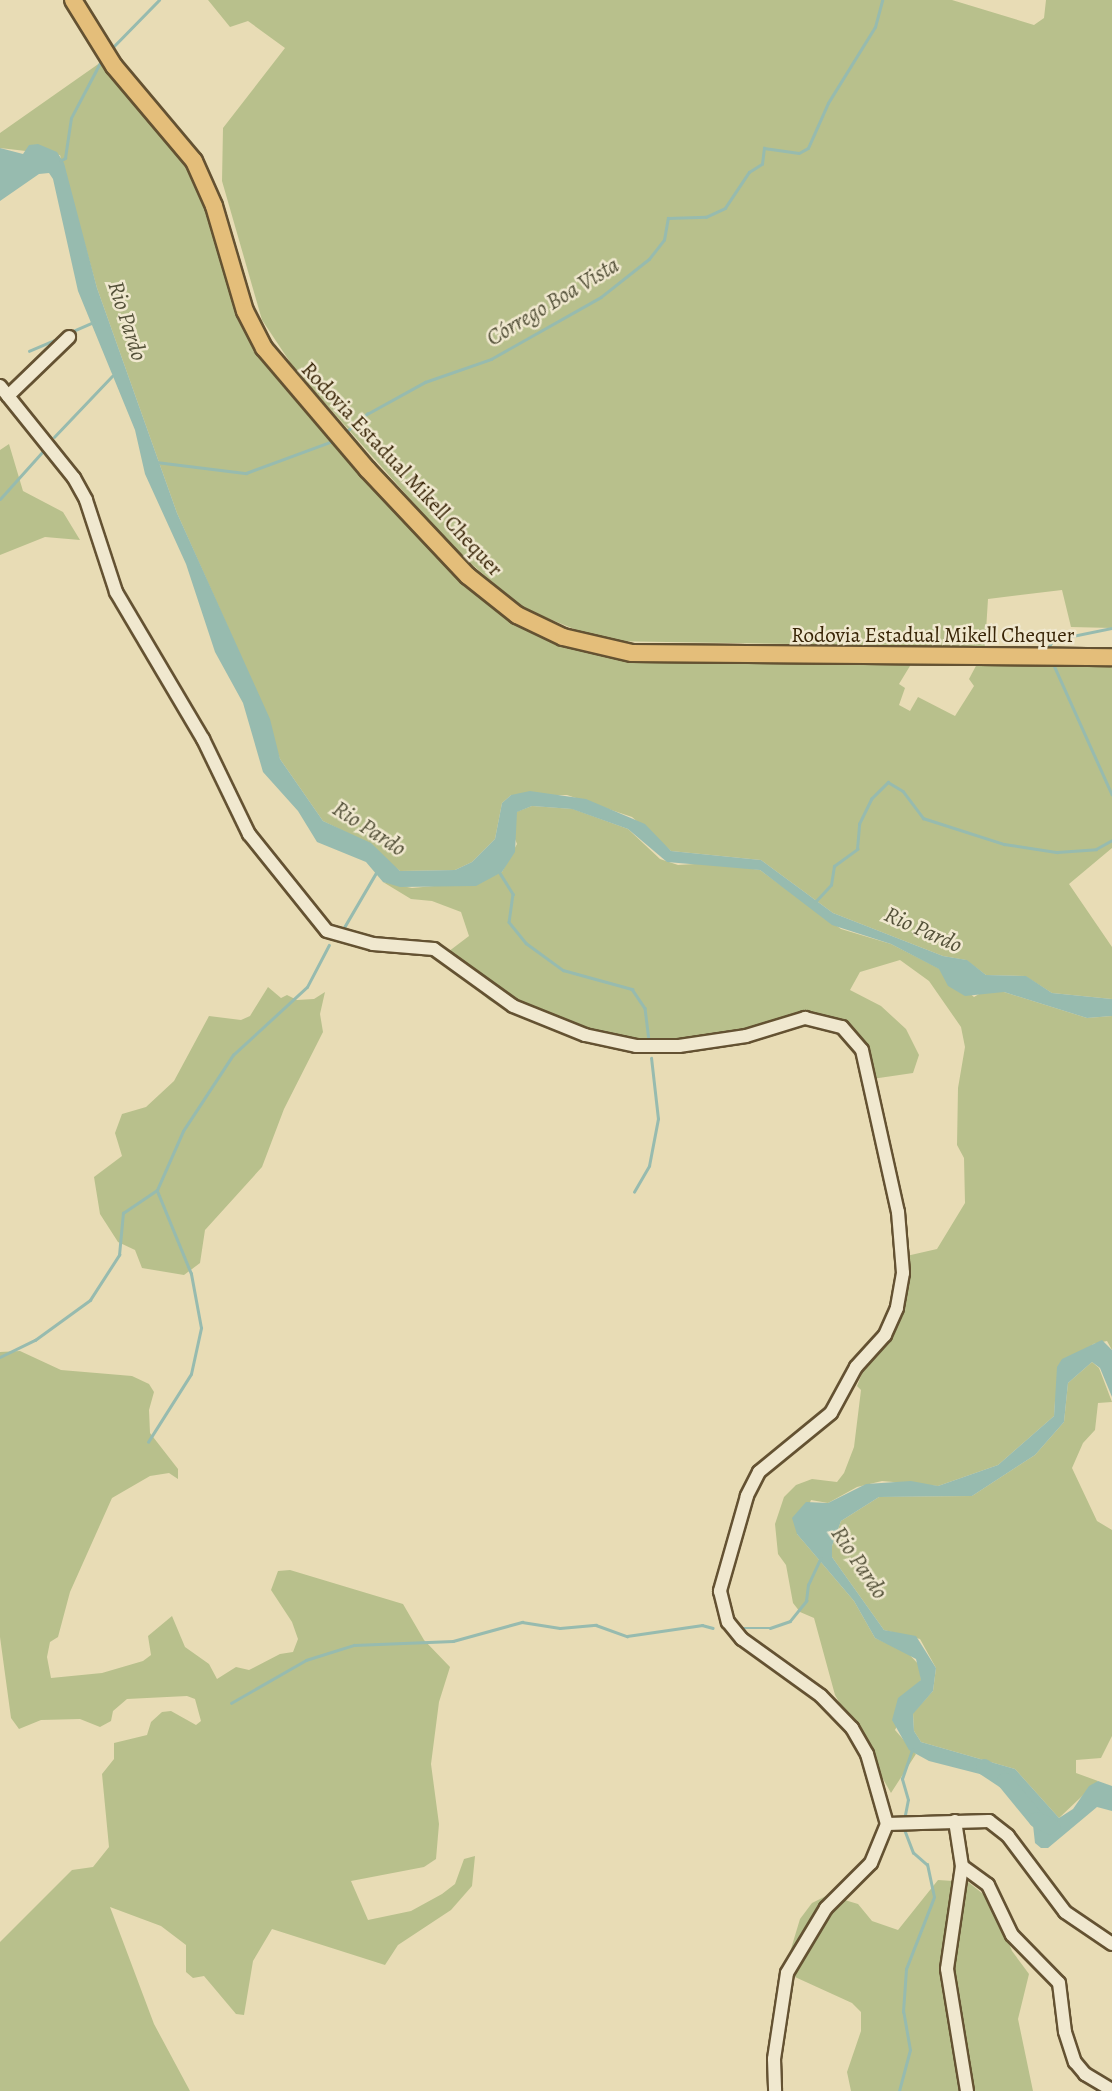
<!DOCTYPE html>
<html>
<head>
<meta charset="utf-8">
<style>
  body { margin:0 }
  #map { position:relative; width:1112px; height:2091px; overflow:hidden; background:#e8dcb5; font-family:Alegreya,serif }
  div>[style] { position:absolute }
  .green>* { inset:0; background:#b8c08c }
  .water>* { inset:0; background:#97bbaf }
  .stream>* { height:2.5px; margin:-1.25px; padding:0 1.25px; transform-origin:1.25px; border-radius:1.25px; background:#97bbaf }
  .river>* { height:16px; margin:-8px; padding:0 8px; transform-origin:8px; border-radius:8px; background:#97bbaf }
  .roads { filter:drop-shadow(2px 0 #645232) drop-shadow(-2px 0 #645232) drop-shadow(0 2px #645232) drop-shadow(0 -2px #645232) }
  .minor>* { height:12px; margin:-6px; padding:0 6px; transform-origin:6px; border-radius:6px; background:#f0e8cf }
  .major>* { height:16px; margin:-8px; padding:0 8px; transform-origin:8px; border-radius:8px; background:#e4be7a }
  span { translate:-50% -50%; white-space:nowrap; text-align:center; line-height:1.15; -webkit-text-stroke:5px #f0e8cf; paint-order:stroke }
  .street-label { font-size:21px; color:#382406 }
  .water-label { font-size:23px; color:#545139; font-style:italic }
</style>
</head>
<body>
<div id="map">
  <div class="green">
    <div style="clip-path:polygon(208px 0,952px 0,1034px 25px,1044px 18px,1046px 0,1112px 0,1112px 628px,1071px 627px,1062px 590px,988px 599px,985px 647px,603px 641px,523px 608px,468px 561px,426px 517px,294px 368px,262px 320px,222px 181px,223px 128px,285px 48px,248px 21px,230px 27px)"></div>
    <div style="clip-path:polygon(104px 60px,195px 162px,242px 311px,416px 526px,564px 645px,648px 662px,913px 661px,899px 684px,905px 688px,899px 705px,910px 711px,918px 697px,955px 716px,974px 686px,969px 679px,978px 662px,1112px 667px,1112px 848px,1069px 884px,1112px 947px,1112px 999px,1052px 993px,1025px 976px,986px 975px,966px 960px,943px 956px,833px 913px,761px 860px,671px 851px,632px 817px,567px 795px,511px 795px,502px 803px,495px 839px,472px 862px,455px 870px,400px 871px,362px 840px,323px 821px,280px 759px,247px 670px,177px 513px,97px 288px,60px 155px,0 148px,0 133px)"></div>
    <div style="clip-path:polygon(9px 444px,23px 491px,63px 512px,80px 540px,45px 537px,0 555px,0 450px)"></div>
    <div style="clip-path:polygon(532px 806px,573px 809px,628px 829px,660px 859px,678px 865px,712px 863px,760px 870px,841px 929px,891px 944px,940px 969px,974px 997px,984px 991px,1004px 992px,1087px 1018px,1112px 1016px,1112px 1350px,1107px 1341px,1093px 1344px,1055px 1401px,1054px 1416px,998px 1465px,938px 1486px,882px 1481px,857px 1487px,828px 1503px,811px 1500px,797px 1534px,854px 1601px,875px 1638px,907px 1652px,920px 1666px,921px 1680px,895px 1730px,916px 1754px,891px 1793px,835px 1695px,814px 1618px,800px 1612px,793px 1603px,786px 1565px,778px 1554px,775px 1524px,784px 1497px,796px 1485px,812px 1479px,837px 1482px,844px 1473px,854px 1447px,861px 1390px,857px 1386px,865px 1366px,884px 1343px,902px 1257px,937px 1249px,965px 1203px,964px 1158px,957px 1145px,958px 1088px,965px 1047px,961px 1027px,929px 981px,900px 960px,860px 972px,850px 990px,881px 1006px,906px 1029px,919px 1055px,913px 1073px,872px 1079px,862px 1055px,847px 1037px,808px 1022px,745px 1042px,662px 1054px,581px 1041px,520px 1017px,489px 1000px,440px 958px,469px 936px,461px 912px,432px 901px,411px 899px,383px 882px,412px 888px,456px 884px,502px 872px,517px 844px,513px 834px,516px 812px)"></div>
    <div style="clip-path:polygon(268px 987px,281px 998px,287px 995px,297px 1000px,314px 999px,325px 992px,320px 1014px,323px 1032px,284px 1109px,262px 1167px,205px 1230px,200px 1263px,184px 1275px,142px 1268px,135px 1250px,118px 1242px,100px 1214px,94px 1177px,122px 1156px,115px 1133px,122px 1114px,146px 1107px,174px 1081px,209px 1016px,241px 1020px,250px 1016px)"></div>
    <div style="clip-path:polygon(20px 1351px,61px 1370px,132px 1376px,149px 1384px,154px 1392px,149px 1410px,150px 1433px,178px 1469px,178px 1479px,169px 1473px,150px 1476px,112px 1498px,70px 1592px,58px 1637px,50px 1642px,47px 1657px,51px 1678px,102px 1673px,143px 1661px,151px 1655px,148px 1636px,172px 1616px,185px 1647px,209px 1664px,217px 1679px,236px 1667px,249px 1670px,280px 1654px,293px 1652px,298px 1639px,292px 1622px,271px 1590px,278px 1571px,290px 1570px,403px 1604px,424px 1640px,450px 1667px,439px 1702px,431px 1764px,439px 1824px,436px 1859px,424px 1867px,351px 1881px,368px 1920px,411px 1911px,442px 1894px,455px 1884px,464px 1859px,475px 1856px,472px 1886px,451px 1910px,398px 1945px,385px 1965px,272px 1929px,253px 1961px,244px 2015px,236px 2014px,204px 1976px,193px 1978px,186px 1972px,186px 1945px,161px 1926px,110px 1907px,154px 2024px,190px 2091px,0 2091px,0 1942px,72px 1870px,93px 1867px,109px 1847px,102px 1774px,114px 1759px,114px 1743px,147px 1735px,151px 1722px,162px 1712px,171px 1711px,196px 1725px,201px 1721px,195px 1699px,187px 1696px,127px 1699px,113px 1711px,111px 1721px,100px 1727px,80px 1719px,41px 1720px,19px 1729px,11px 1718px,0 1637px,0 1352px)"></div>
    <div style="clip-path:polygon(1092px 1362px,1099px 1368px,1112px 1402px,1098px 1403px,1095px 1430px,1083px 1443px,1072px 1468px,1097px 1521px,1112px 1530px,1112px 1736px,1101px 1758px,1076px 1760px,1076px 1773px,1098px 1781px,1059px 1818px,1015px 1769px,921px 1742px,914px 1731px,913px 1713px,933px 1691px,936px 1668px,920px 1639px,884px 1630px,832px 1557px,832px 1546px,841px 1521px,879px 1497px,972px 1496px,1035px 1455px,1064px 1422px,1068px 1383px)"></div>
    <div style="clip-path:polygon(938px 1880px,968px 1882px,992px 1901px,1012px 1951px,1029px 1974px,1018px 2019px,1033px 2091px,851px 2091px,847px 2072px,861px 2031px,861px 2012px,852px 2003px,784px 1972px,800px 1919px,812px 1903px,828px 1895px,858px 1904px,872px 1921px,898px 1930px)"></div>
  </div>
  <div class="water">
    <div style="clip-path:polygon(38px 144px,57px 152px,64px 163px,97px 288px,177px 513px,270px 719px,280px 759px,323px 821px,371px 843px,400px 871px,455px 870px,472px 862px,495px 839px,502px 803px,511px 795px,530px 791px,586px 799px,645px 824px,671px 851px,761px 860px,833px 913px,943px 956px,967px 960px,986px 975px,1026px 976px,1052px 993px,1112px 999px,1112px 1016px,1087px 1018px,1004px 992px,965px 996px,948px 986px,939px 969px,891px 944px,832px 925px,760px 870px,667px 862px,628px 829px,572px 809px,532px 806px,517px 812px,515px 852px,502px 872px,476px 886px,400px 887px,383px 882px,366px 862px,317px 842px,298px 811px,263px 772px,243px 703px,215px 652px,186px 564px,145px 474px,135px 430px,78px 291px,53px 179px,49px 173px,39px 174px,0 201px,0 148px,23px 154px,29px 145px)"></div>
    <div style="clip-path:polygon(1102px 1340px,1112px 1350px,1112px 1397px,1100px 1368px,1092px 1362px,1068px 1383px,1064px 1422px,1035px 1455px,972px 1496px,879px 1497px,841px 1521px,832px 1546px,832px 1557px,884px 1630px,916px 1636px,936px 1668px,933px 1691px,913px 1714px,914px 1731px,921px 1742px,1015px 1769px,1059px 1818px,1073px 1809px,1089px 1786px,1098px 1781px,1112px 1786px,1112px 1811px,1097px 1807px,1048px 1848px,1041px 1848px,1035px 1843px,1031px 1807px,1011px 1782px,929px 1761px,909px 1750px,892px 1720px,898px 1698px,921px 1680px,916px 1659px,875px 1638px,854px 1601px,797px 1534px,792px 1518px,806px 1502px,828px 1503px,866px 1484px,911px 1481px,938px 1486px,998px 1465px,1054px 1416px,1057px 1367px,1062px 1359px)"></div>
  </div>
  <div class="stream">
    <div style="left:112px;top:48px;width:67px;rotate:-45.6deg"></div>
    <div style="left:60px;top:161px;width:6px;rotate:-31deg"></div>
    <div style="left:65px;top:158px;width:40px;rotate:-81.5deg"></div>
    <div style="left:71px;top:118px;width:64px;rotate:-62.2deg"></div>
    <div style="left:71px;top:332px;width:24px;rotate:-24deg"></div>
    <div style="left:29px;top:351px;width:36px;rotate:-23deg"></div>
    <div style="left:346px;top:432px;width:28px;rotate:-41deg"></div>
    <div style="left:367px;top:414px;width:66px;rotate:-28.9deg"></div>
    <div style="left:425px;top:382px;width:70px;rotate:-19.2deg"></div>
    <div style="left:491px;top:359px;width:126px;rotate:-29.4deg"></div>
    <div style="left:601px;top:297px;width:61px;rotate:-38.4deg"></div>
    <div style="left:649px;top:259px;width:24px;rotate:-52deg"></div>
    <div style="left:664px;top:240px;width:22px;rotate:-80deg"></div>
    <div style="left:668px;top:218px;width:38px;rotate:-2deg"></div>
    <div style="left:706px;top:217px;width:21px;rotate:-25deg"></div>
    <div style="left:725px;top:208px;width:43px;rotate:-56.3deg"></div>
    <div style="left:749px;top:172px;width:15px;rotate:-32deg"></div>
    <div style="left:762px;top:164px;width:16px;rotate:-83deg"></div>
    <div style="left:764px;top:148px;width:35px;rotate:8deg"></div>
    <div style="left:799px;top:153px;width:10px;rotate:-29deg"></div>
    <div style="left:808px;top:148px;width:49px;rotate:-66deg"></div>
    <div style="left:828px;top:103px;width:89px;rotate:-58.3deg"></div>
    <div style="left:875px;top:27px;width:28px;rotate:-75deg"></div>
    <div style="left:54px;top:437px;width:84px;rotate:-46.4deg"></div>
    <div style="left:156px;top:462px;width:91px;rotate:7deg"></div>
    <div style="left:246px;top:473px;width:93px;rotate:-20.2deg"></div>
    <div style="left:0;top:499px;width:66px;rotate:-48.1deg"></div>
    <div style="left:1048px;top:648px;width:9px;rotate:-58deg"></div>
    <div style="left:1053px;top:640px;width:60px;rotate:-11.5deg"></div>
    <div style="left:1053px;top:663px;width:144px;rotate:65.8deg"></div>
    <div style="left:500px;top:873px;width:25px;rotate:58deg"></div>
    <div style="left:513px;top:894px;width:28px;rotate:98deg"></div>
    <div style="left:509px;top:922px;width:27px;rotate:51deg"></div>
    <div style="left:526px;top:943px;width:46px;rotate:36.1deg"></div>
    <div style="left:563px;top:970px;width:72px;rotate:15.4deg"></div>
    <div style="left:632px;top:989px;width:23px;rotate:56deg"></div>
    <div style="left:645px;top:1008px;width:33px;rotate:83deg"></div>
    <div style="left:815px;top:902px;width:23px;rotate:-47deg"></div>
    <div style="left:831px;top:885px;width:19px;rotate:-81deg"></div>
    <div style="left:834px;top:866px;width:29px;rotate:-36deg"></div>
    <div style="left:857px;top:849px;width:25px;rotate:-85deg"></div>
    <div style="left:859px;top:824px;width:28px;rotate:-64deg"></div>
    <div style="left:871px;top:799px;width:24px;rotate:-45deg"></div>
    <div style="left:888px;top:782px;width:17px;rotate:31deg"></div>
    <div style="left:903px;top:791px;width:34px;rotate:53deg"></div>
    <div style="left:923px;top:818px;width:85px;rotate:17.8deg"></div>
    <div style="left:1004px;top:844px;width:54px;rotate:8.6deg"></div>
    <div style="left:1057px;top:852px;width:39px;rotate:-4deg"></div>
    <div style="left:1096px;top:849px;width:18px;rotate:-29deg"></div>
    <div style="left:342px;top:931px;width:69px;rotate:-59.7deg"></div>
    <div style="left:634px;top:1192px;width:30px;rotate:-60deg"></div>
    <div style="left:649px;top:1166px;width:48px;rotate:-79.2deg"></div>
    <div style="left:658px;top:1119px;width:61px;rotate:-96.5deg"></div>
    <div style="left:0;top:1357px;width:39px;rotate:-26deg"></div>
    <div style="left:35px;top:1340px;width:68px;rotate:-36deg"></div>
    <div style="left:90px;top:1300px;width:54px;rotate:-57.2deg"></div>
    <div style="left:119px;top:1255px;width:42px;rotate:-84.6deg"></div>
    <div style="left:123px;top:1213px;width:41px;rotate:-34.1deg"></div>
    <div style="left:157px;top:1190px;width:64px;rotate:-66.2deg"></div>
    <div style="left:183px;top:1131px;width:91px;rotate:-56.7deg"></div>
    <div style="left:233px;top:1055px;width:100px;rotate:-42.6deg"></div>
    <div style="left:307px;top:987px;width:47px;rotate:-62.4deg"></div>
    <div style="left:148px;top:1442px;width:80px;rotate:-57.7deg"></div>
    <div style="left:191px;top:1374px;width:47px;rotate:-77.7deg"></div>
    <div style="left:201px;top:1328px;width:55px;rotate:-100.5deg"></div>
    <div style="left:191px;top:1274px;width:90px;rotate:-112.3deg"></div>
    <div style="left:740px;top:1628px;width:30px"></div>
    <div style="left:770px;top:1628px;width:21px;rotate:-19deg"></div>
    <div style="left:790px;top:1621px;width:26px;rotate:-51deg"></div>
    <div style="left:806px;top:1601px;width:16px;rotate:-83deg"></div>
    <div style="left:808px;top:1585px;width:29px;rotate:-65deg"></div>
    <div style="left:231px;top:1703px;width:86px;rotate:-29.8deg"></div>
    <div style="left:306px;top:1660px;width:50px;rotate:-17.4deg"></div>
    <div style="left:354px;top:1645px;width:99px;rotate:-2.3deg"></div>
    <div style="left:453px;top:1641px;width:72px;rotate:-15.4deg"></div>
    <div style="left:522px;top:1622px;width:38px;rotate:9deg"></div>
    <div style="left:560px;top:1628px;width:36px;rotate:-5deg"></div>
    <div style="left:596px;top:1625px;width:33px;rotate:20deg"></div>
    <div style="left:627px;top:1636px;width:76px;rotate:-8.3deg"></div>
    <div style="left:702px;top:1625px;width:11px;rotate:15deg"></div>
    <div style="left:904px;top:1820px;width:20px;rotate:-79deg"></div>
    <div style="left:908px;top:1800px;width:22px;rotate:-106deg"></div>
    <div style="left:902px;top:1779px;width:31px;rotate:-71deg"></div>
    <div style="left:899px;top:2091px;width:42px;rotate:-75deg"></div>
    <div style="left:910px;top:2050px;width:39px;rotate:-100deg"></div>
    <div style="left:903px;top:2012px;width:43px;rotate:-86deg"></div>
    <div style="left:906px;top:1969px;width:77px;rotate:-68.7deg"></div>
    <div style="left:934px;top:1897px;width:33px;rotate:-102deg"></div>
    <div style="left:927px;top:1865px;width:18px;rotate:-139deg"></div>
    <div style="left:913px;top:1853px;width:28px;rotate:-111deg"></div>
  </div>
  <div class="river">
    <div style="left:984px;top:1767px;width:25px;rotate:34deg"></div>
    <div style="left:1005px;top:1781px;width:50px;rotate:50.6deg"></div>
    <div style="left:1037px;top:1820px;width:17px;rotate:25deg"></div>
  </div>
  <div class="roads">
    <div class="minor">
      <div style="left:0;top:386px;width:118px;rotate:51.2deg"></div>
      <div style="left:74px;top:478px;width:25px;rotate:61deg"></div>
      <div style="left:86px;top:500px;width:97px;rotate:71.9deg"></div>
      <div style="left:116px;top:592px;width:171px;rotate:59.4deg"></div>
      <div style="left:203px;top:739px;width:106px;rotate:64.2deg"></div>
      <div style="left:249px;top:834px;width:124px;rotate:51.2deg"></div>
      <div style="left:327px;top:931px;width:48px;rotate:15.8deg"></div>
      <div style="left:373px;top:944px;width:61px;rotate:4.7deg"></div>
      <div style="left:434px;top:949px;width:97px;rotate:35.8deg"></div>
      <div style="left:513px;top:1006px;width:78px;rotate:21.9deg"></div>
      <div style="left:585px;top:1035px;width:52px;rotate:12.2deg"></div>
      <div style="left:636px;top:1046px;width:43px"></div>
      <div style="left:679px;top:1046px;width:68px;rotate:-8.5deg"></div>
      <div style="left:746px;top:1036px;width:62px;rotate:-17deg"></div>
      <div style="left:805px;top:1018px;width:38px;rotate:14deg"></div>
      <div style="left:842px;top:1027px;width:30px;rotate:49deg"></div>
      <div style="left:862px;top:1050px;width:166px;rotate:77.5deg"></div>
      <div style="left:898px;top:1212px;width:61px;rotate:85.3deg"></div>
      <div style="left:903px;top:1273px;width:36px;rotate:100deg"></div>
      <div style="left:897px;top:1308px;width:30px;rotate:114deg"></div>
      <div style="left:885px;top:1335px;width:43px;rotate:132.2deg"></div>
      <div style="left:856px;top:1367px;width:52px;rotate:118.5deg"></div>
      <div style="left:831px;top:1413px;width:93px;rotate:140.7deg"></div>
      <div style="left:759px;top:1472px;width:27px;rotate:117deg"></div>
      <div style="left:747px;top:1496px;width:99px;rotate:105.9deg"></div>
      <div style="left:720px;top:1591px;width:32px;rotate:76deg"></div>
      <div style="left:728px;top:1622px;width:22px;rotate:51deg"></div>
      <div style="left:742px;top:1639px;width:97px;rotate:35.8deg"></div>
      <div style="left:821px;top:1696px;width:45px;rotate:45.9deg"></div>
      <div style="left:852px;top:1728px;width:30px;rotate:60deg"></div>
      <div style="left:867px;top:1754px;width:73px;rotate:74.1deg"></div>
      <div style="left:887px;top:1824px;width:42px;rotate:112.3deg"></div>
      <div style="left:871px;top:1863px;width:64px;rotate:135deg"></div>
      <div style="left:826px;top:1908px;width:76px;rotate:121deg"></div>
      <div style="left:787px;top:1973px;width:87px;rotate:98.6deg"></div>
      <div style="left:774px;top:2059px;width:32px;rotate:88deg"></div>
      <div style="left:8px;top:396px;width:85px;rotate:-44deg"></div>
      <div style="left:955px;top:1821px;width:46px;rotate:81.2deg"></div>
      <div style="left:962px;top:1866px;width:104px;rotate:98.3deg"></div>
      <div style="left:947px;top:1969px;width:124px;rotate:80.7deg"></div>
      <div style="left:887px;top:1824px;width:102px;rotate:-1.7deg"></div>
      <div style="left:989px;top:1821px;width:24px;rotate:38deg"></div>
      <div style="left:1008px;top:1836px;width:95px;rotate:53.1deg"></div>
      <div style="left:1065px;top:1912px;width:57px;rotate:34.2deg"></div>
      <div style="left:962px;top:1866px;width:32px;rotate:36deg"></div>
      <div style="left:988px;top:1885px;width:55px;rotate:64.4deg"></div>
      <div style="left:1012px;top:1935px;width:67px;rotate:45.6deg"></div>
      <div style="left:1059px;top:1983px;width:49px;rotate:83deg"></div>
      <div style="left:1065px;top:2032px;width:32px;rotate:72deg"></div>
      <div style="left:1075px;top:2062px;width:16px;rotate:50deg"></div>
      <div style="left:1085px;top:2074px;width:31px;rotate:31deg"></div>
    </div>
    <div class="major">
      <div style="left:73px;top:0;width:78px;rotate:58.2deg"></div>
      <div style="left:114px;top:66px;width:124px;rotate:49.9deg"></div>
      <div style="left:194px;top:161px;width:49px;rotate:66deg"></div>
      <div style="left:214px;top:206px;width:109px;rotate:73.6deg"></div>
      <div style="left:245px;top:311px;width:42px;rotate:62.8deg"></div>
      <div style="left:264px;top:348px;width:159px;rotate:49.6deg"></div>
      <div style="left:367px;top:469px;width:147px;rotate:46.7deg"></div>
      <div style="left:468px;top:576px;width:63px;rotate:38.5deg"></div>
      <div style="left:517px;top:615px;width:51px;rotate:25.6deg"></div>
      <div style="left:563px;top:637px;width:71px;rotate:13.1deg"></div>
      <div style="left:632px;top:653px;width:480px;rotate:0.5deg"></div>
    </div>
  </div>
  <div class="street-label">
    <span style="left:402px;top:469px;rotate:47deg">Rodovia Estadual Mikell Chequer</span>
    <span style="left:933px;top:635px">Rodovia Estadual Mikell Chequer</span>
  </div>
  <div class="water-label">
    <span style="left:553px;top:302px;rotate:-31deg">Córrego Boa Vista</span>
    <span style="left:127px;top:321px;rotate:72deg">Rio Pardo</span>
    <span style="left:369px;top:829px;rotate:33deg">Rio Pardo</span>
    <span style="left:923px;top:930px;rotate:24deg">Rio Pardo</span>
    <span style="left:859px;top:1563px;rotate:56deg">Rio Pardo</span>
  </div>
</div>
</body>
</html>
